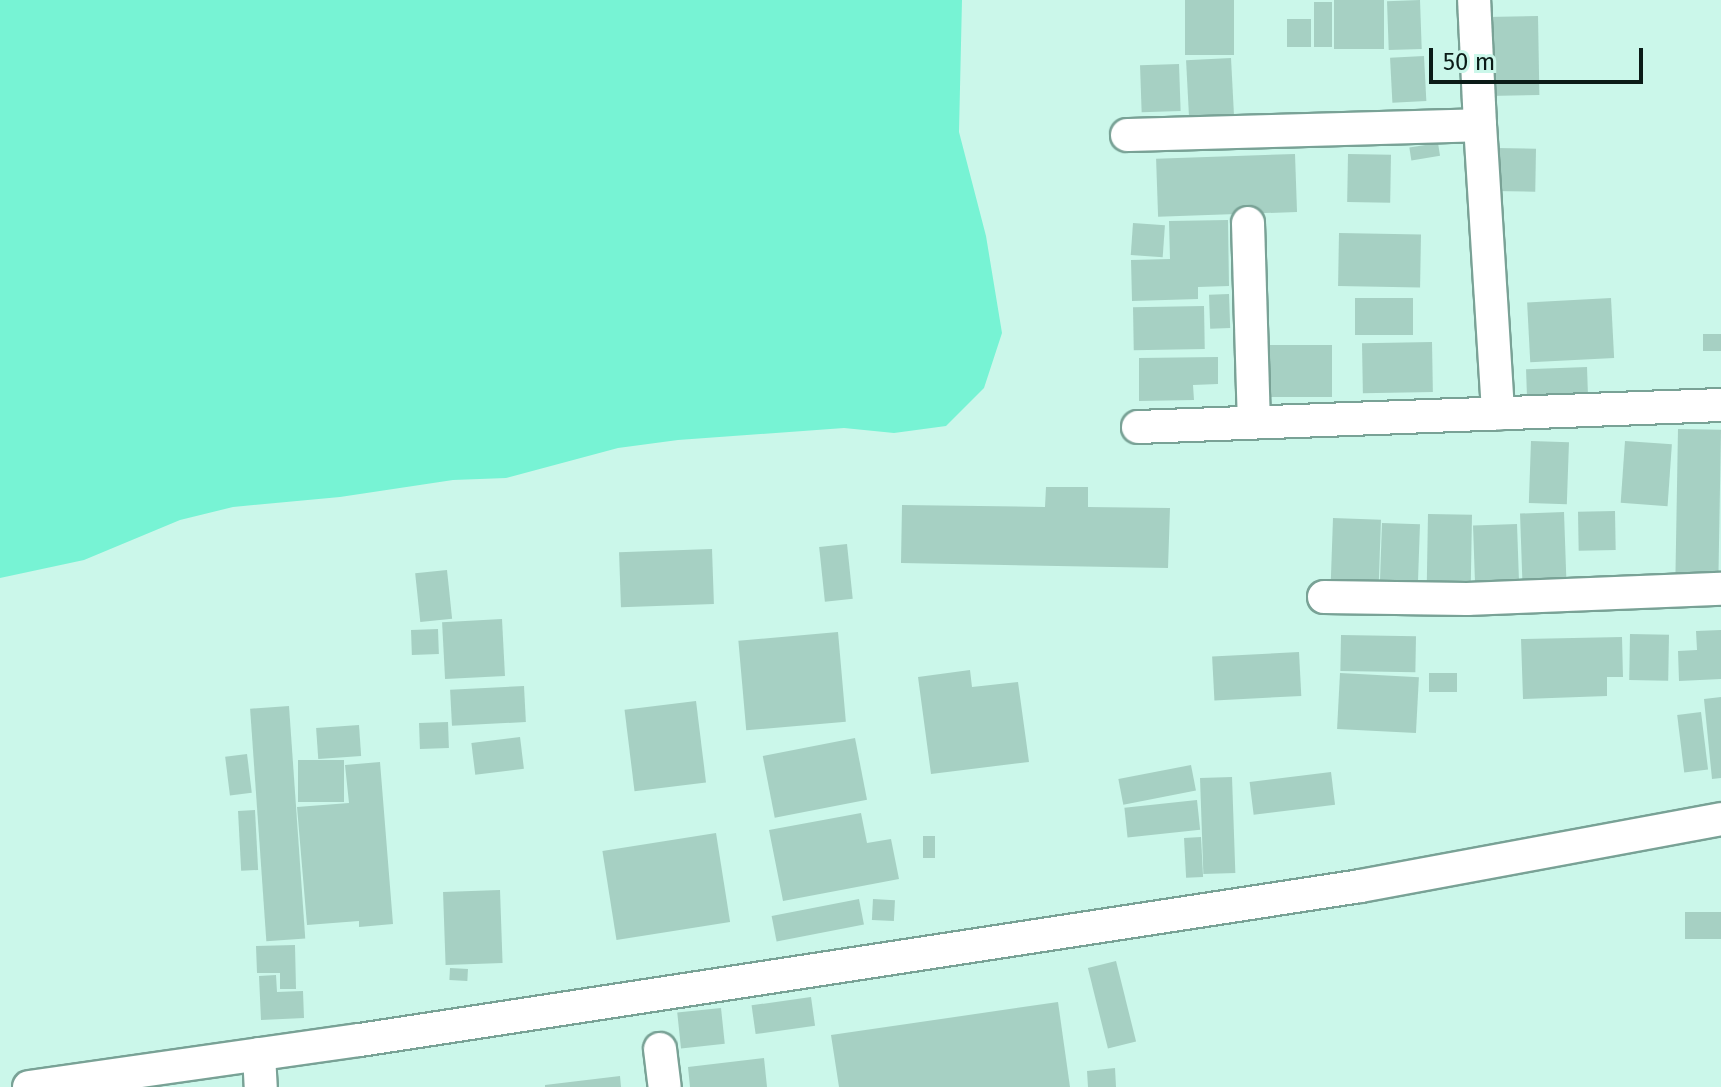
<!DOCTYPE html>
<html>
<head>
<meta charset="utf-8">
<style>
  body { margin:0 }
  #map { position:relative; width:1721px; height:1087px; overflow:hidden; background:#cbf7ea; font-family:"Fira Sans",sans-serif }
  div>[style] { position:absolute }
  .green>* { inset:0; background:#77f3d4 }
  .building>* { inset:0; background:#a6d0c3; transform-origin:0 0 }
  .roads { filter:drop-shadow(2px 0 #79a296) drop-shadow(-2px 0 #79a296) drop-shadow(0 2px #79a296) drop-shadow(0 -2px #79a296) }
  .street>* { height:32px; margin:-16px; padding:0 16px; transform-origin:16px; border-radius:16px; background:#fff }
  span { translate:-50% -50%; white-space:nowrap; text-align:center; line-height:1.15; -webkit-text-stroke:6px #cbf7ea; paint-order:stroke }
  .scale { position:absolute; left:1429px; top:48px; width:214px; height:36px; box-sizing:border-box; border:4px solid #0b1b17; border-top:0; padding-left:10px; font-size:24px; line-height:28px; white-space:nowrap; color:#0b1b17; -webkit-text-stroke:6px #cbf7ea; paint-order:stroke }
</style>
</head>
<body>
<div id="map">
  <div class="green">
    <div style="clip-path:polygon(0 0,962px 0,959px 132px,986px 236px,1002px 333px,984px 388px,946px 426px,894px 433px,844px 428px,678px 440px,618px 448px,506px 478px,453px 480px,340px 497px,233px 507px,180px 520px,84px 560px,0 578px)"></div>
  </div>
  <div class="building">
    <div style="left:1185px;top:0;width:49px;height:55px"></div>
    <div style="left:1334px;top:0;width:50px;height:49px"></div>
    <div style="left:1420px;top:0;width:49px;height:33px;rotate:88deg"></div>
    <div style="left:1314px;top:2px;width:18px;height:45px"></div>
    <div style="left:1538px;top:16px;width:79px;height:51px;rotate:89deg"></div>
    <div style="left:1311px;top:19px;width:28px;height:24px;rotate:90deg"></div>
    <div style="left:1424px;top:56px;width:45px;height:34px;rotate:87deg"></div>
    <div style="left:1231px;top:58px;width:56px;height:45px;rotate:87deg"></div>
    <div style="left:1179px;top:64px;width:47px;height:39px;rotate:88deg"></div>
    <div style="left:1438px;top:143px;width:13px;height:29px;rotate:81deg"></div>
    <div style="left:1495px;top:148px;width:41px;height:43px;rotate:1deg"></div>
    <div style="left:1295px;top:154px;width:58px;height:139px;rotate:88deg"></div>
    <div style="left:1348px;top:154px;width:43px;height:48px;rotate:1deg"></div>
    <div style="clip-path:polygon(1228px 220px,1229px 286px,1198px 287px,1198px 299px,1132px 301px,1131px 260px,1170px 259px,1169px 221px)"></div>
    <div style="left:1133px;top:223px;width:32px;height:32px;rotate:4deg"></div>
    <div style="left:1339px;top:233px;width:82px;height:53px;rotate:1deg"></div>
    <div style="left:1229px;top:294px;width:34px;height:20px;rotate:88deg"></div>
    <div style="left:1355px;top:298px;width:58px;height:37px"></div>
    <div style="left:1611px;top:298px;width:60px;height:84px;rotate:87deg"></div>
    <div style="left:1204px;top:306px;width:43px;height:71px;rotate:89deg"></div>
    <div style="left:1703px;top:334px;width:18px;height:17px"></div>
    <div style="left:1432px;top:342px;width:50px;height:70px;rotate:89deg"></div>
    <div style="left:1262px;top:345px;width:70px;height:52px"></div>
    <div style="clip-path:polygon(1218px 357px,1218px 384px,1193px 385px,1194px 400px,1139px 401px,1139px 358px)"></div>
    <div style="left:1587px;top:367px;width:29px;height:61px;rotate:88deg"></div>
    <div style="left:1678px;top:429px;width:43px;height:145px;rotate:1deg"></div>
    <div style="left:1531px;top:441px;width:38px;height:62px;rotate:2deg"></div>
    <div style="left:1625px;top:441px;width:47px;height:62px;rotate:4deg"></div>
    <div style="clip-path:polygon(1046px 487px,1088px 487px,1088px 507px,1170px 508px,1168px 568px,901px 563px,902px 505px,1045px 507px)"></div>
    <div style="left:1615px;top:511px;width:39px;height:37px;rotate:89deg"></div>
    <div style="left:1564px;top:512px;width:69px;height:44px;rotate:88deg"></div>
    <div style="left:1428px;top:514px;width:44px;height:70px;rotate:1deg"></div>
    <div style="left:1333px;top:518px;width:48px;height:68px;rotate:2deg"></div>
    <div style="left:1382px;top:523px;width:38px;height:67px;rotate:2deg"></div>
    <div style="left:1517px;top:524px;width:62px;height:44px;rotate:88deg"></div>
    <div style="left:847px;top:544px;width:55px;height:28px;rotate:84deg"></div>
    <div style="left:712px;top:549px;width:55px;height:93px;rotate:88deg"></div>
    <div style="left:447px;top:570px;width:49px;height:32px;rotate:84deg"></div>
    <div style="left:502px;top:619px;width:57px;height:60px;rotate:87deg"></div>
    <div style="left:438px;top:629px;width:25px;height:27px;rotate:88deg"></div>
    <div style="clip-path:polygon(1721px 630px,1721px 679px,1679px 681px,1678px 651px,1697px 650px,1696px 631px)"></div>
    <div style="left:838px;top:632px;width:90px;height:100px;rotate:85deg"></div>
    <div style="left:1630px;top:634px;width:39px;height:46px;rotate:1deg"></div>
    <div style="left:1341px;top:635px;width:75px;height:36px;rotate:1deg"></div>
    <div style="clip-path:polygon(1622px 637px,1623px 677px,1607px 677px,1607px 696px,1523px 699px,1521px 639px)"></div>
    <div style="left:1299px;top:652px;width:44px;height:87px;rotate:87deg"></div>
    <div style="clip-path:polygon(970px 670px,972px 687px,1018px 682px,1029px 762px,931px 774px,918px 677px)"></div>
    <div style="left:1340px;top:673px;width:79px;height:56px;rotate:3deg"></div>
    <div style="left:1429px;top:673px;width:28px;height:19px"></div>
    <div style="left:524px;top:686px;width:36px;height:74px;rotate:87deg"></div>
    <div style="clip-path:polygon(1721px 697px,1721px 778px,1712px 779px,1704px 699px)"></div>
    <div style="left:696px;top:701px;width:82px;height:72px;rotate:83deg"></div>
    <div style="left:289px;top:706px;width:233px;height:39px;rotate:86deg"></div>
    <div style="left:1701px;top:712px;width:58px;height:24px;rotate:83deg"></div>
    <div style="left:448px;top:722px;width:26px;height:29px;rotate:88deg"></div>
    <div style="left:359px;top:725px;width:31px;height:43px;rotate:86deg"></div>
    <div style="left:520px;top:737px;width:32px;height:49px;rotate:83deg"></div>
    <div style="left:855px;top:738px;width:63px;height:94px;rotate:79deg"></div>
    <div style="left:247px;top:754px;width:39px;height:22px;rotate:83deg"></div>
    <div style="left:344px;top:760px;width:42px;height:46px;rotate:90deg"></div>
    <div style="clip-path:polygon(380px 762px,393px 924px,359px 927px,359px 921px,307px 925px,297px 807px,349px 803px,345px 765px)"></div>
    <div style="left:1191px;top:765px;width:26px;height:74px;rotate:79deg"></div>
    <div style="left:1331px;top:772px;width:33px;height:82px;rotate:83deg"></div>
    <div style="left:1232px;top:777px;width:96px;height:32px;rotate:88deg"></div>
    <div style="left:1197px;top:800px;width:30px;height:73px;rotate:84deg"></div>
    <div style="left:255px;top:810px;width:60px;height:17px;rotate:87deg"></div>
    <div style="clip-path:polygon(861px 813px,867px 843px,891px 839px,899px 879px,783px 901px,769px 830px)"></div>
    <div style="left:716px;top:833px;width:90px;height:115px;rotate:81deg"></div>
    <div style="left:923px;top:836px;width:12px;height:22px"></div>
    <div style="left:1201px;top:837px;width:40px;height:17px;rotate:87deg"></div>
    <div style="left:500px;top:890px;width:73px;height:57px;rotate:88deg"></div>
    <div style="left:859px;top:899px;width:26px;height:89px;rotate:79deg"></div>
    <div style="left:873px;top:899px;width:22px;height:21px;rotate:3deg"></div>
    <div style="left:1721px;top:912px;width:27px;height:36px;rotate:90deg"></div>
    <div style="clip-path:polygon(295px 945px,296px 989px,280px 989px,280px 973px,257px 973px,256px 946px)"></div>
    <div style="left:1116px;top:961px;width:83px;height:29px;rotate:76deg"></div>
    <div style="left:450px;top:968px;width:18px;height:12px;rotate:3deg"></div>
    <div style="clip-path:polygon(276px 975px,277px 992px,303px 991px,304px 1018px,261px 1020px,259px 976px)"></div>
    <div style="left:811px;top:997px;width:29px;height:60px;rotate:82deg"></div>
    <div style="clip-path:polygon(1058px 1002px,1070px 1087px,839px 1087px,831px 1035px)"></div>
    <div style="left:721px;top:1008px;width:36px;height:44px;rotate:84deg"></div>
    <div style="clip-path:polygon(764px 1058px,767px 1087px,690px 1087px,688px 1067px)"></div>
    <div style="clip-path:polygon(1115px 1068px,1116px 1087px,1088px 1087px,1087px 1071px)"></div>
    <div style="clip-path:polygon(620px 1076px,621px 1087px,545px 1087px,545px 1085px)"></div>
  </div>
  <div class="roads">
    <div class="street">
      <div style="left:1480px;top:125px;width:289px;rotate:86.4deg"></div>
      <div style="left:1127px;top:135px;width:353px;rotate:-1.6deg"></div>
      <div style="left:1480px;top:125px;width:125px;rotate:-92.7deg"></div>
      <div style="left:1248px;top:223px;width:199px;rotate:88.3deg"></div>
      <div style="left:1138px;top:427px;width:583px;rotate:-2.16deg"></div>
      <div style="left:1324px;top:597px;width:143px;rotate:0.8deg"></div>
      <div style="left:1467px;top:599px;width:254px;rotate:-2.3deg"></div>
      <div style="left:660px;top:1049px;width:38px;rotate:83deg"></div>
      <div style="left:259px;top:1054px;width:33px;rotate:87deg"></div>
      <div style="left:29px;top:1087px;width:334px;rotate:-8.1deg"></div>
      <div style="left:360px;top:1040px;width:1012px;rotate:-8.75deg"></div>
      <div style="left:1360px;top:886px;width:367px;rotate:-10.5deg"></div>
    </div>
  </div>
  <div class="scale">50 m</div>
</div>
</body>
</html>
